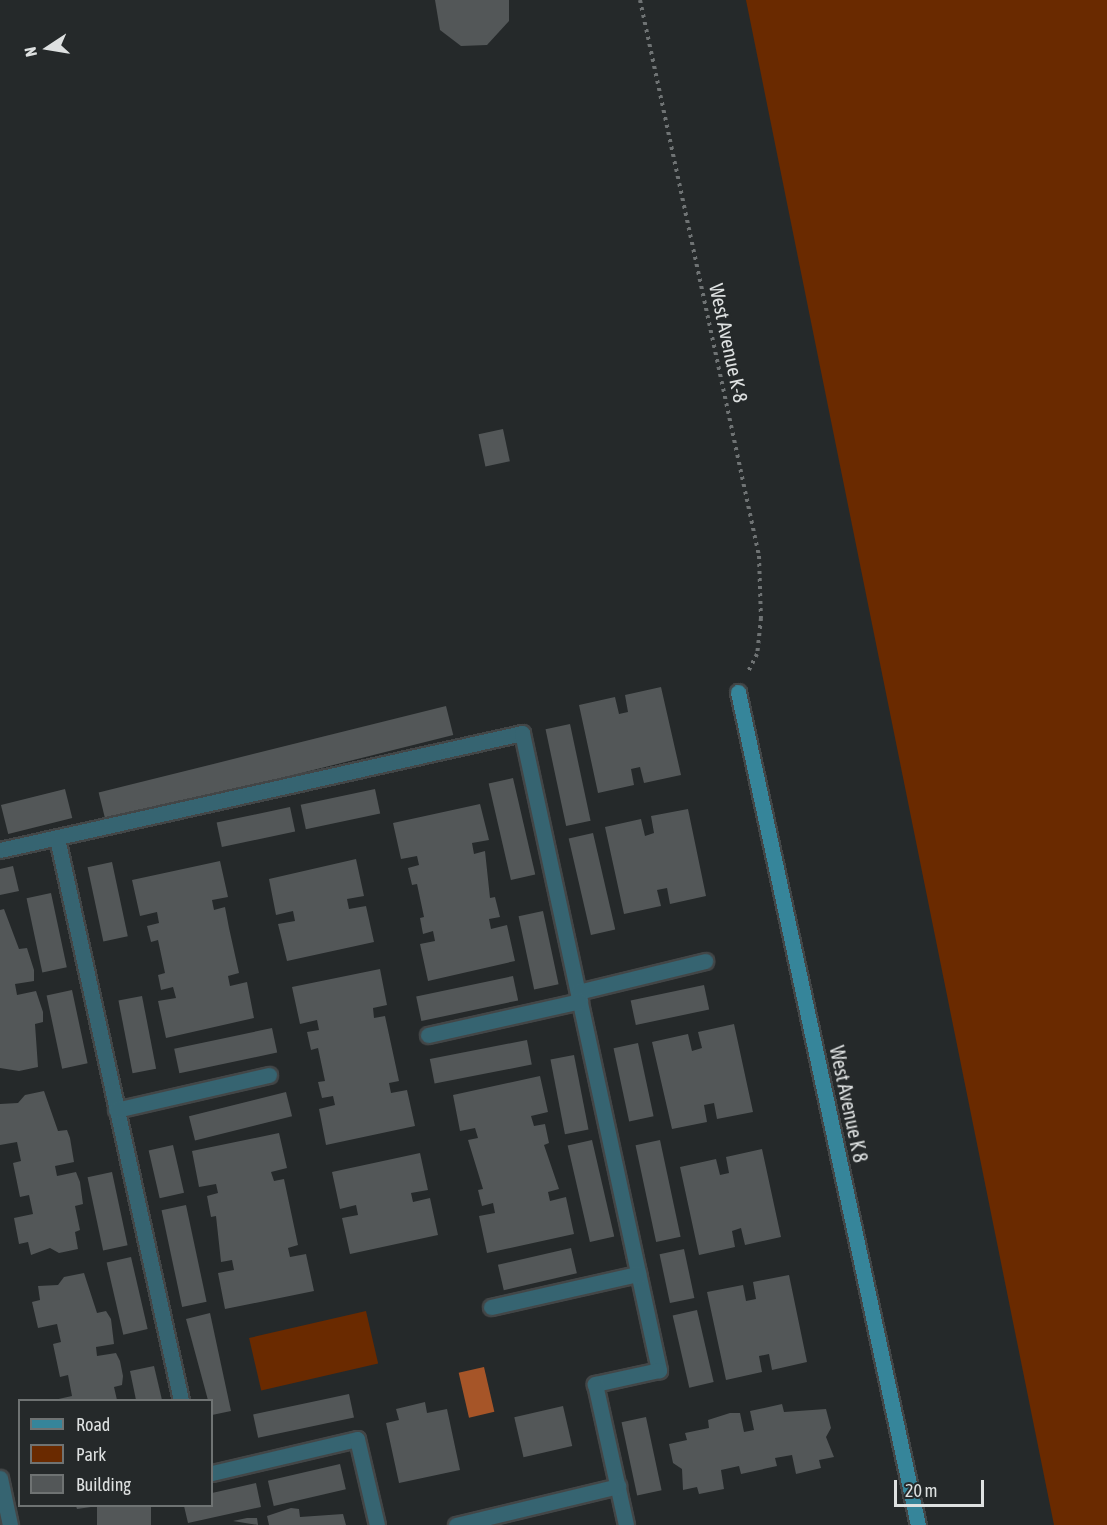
<!DOCTYPE html>
<html>
<head>
<meta charset="utf-8">
<style>
  body { margin:0 }
  #map { position:relative; width:1107px; height:1525px; overflow:hidden; background:#25292a; font-family:"Asap Condensed",sans-serif }
  div>[style] { position:absolute }
  .green>* { inset:0; background:#6a2a00; transform-origin:0 0 }
  .water>* { inset:0; background:#a65528; transform-origin:0 0 }
  .building>* { inset:0; background:#535758; transform-origin:0 0 }
  .path>* { height:4px; margin-top:-2px; transform-origin:0; background:repeating-linear-gradient(90deg,#6f7374 0 3px,transparent 0 7.5px) }
  .roads { filter:drop-shadow(2px 0 #434647) drop-shadow(-2px 0 #434647) drop-shadow(0 2px #434647) drop-shadow(0 -2px #434647) }
  .lane>* { height:15px; margin:-7.5px; padding:0 7.5px; transform-origin:7.5px; border-radius:7.5px; background:#366471 }
  .street>* { height:15px; margin:-7.5px; padding:0 7.5px; transform-origin:7.5px; border-radius:7.5px; background:#366471 }
  .secondary>* { height:15px; margin:-7.5px; padding:0 7.5px; transform-origin:7.5px; border-radius:7.5px; background:#36859a }
  span { translate:-50% -50%; white-space:nowrap; text-align:center; line-height:1.15; -webkit-text-stroke:5px #25292a; paint-order:stroke }
  .street-label { font-size:20px; color:#dee1e1 }
  .legend { position:absolute; left:18px; top:1399px; width:195px; height:108px; box-sizing:border-box; background:#25292a; border:2px solid #6f7373; margin:0; padding:8px 10px; list-style:none; font-size:18px; color:#dee1e1 }
  .legend li { display:flex; align-items:center; gap:12px; height:30px }
  .legend b { width:30px; border:2px solid #6f7373 }
  .north { position:absolute; left:18px; top:18px; width:60px; height:60px; -webkit-text-stroke:4px #25292a; paint-order:stroke; rotate:258deg; font-size:16px; font-weight:700; line-height:24px; text-align:center; color:#dee1e1 }
  .north::after { content:''; display:block; margin:auto; width:21px; height:27px; background:#dee1e1; clip-path:polygon(50% 0,100% 100%,50% 72%,0 100%) }
  .scale { position:absolute; left:894px; top:1480px; width:90px; height:27px; box-sizing:border-box; border:3px solid #dee1e1; border-top:0; padding-left:8px; font-size:18px; line-height:21px; white-space:nowrap; color:#dee1e1; -webkit-text-stroke:4px #25292a; paint-order:stroke }
</style>
</head>
<body>
<div id="map">
  <div class="green">
    <div style="clip-path:polygon(746px 0,1107px 0,1107px 1525px,1054px 1525px)"></div>
    <div style="left:366px;top:1311px;width:54px;height:120px;rotate:77deg"></div>
  </div>
  <div class="water">
    <div style="left:484px;top:1367px;width:46px;height:26px;rotate:77deg"></div>
  </div>
  <div class="building">
    <div style="clip-path:polygon(435px 0,509px 0,509px 21px,487px 45px,461px 46px,440px 30px)"></div>
    <div style="left:503px;top:429px;width:33px;height:25px;rotate:78deg"></div>
    <div style="clip-path:polygon(661px 687px,681px 775px,644px 783px,640px 767px,631px 769px,634px 785px,598px 793px,579px 705px,615px 697px,619px 714px,628px 712px,625px 695px)"></div>
    <div style="left:446px;top:706px;width:30px;height:358px;rotate:76deg"></div>
    <div style="left:570px;top:724px;width:99px;height:25px;rotate:78deg"></div>
    <div style="left:513px;top:778px;width:99px;height:25px;rotate:77deg"></div>
    <div style="left:65px;top:789px;width:30px;height:66px;rotate:76deg"></div>
    <div style="left:375px;top:789px;width:25px;height:76px;rotate:78deg"></div>
    <div style="clip-path:polygon(480px 804px,489px 840px,472px 843px,474px 854px,485px 851px,490px 898px,495px 897px,500px 917px,489px 919px,491px 929px,507px 925px,515px 961px,428px 981px,420px 944px,435px 941px,433px 931px,423px 934px,420px 918px,424px 917px,417px 884px,412px 885px,408px 868px,419px 865px,417px 856px,401px 859px,393px 823px)"></div>
    <div style="left:290px;top:807px;width:25px;height:75px;rotate:78deg"></div>
    <div style="clip-path:polygon(688px 809px,706px 896px,670px 904px,667px 888px,657px 890px,661px 906px,624px 914px,605px 827px,641px 819px,645px 836px,654px 833px,651px 816px)"></div>
    <div style="left:593px;top:833px;width:99px;height:25px;rotate:77deg"></div>
    <div style="clip-path:polygon(356px 859px,364px 896px,347px 899px,349px 909px,366px 906px,374px 942px,287px 961px,278px 924px,295px 921px,293px 911px,276px 915px,269px 879px)"></div>
    <div style="clip-path:polygon(220px 861px,228px 897px,212px 900px,214px 910px,225px 907px,229px 928px,239px 973px,228px 976px,230px 986px,247px 982px,254px 1018px,166px 1038px,158px 1001px,176px 998px,173px 987px,161px 990px,158px 975px,165px 973px,158px 940px,151px 942px,147px 926px,159px 923px,157px 912px,140px 916px,132px 880px)"></div>
    <div style="left:112px;top:862px;width:76px;height:25px;rotate:78deg"></div>
    <div style="clip-path:polygon(13px 866px,19px 891px,0 895px,0 869px)"></div>
    <div style="left:51px;top:893px;width:76px;height:25px;rotate:78deg"></div>
    <div style="clip-path:polygon(4px 909px,19px 949px,27px 948px,34px 970px,34px 981px,15px 984px,17px 995px,36px 991px,43px 1012px,43px 1022px,35px 1024px,38px 1067px,19px 1071px,0 1068px,0 910px)"></div>
    <div style="left:543px;top:911px;width:75px;height:25px;rotate:78deg"></div>
    <div style="clip-path:polygon(380px 969px,387px 1005px,373px 1008px,374px 1018px,385px 1016px,399px 1081px,389px 1083px,391px 1093px,407px 1090px,415px 1126px,326px 1145px,319px 1109px,335px 1105px,333px 1096px,322px 1098px,318px 1082px,325px 1081px,318px 1048px,311px 1050px,307px 1032px,319px 1030px,317px 1020px,300px 1024px,292px 987px)"></div>
    <div style="left:513px;top:976px;width:25px;height:99px;rotate:78deg"></div>
    <div style="left:704px;top:985px;width:25px;height:75px;rotate:78deg"></div>
    <div style="left:72px;top:990px;width:75px;height:26px;rotate:78deg"></div>
    <div style="left:142px;top:996px;width:74px;height:24px;rotate:79deg"></div>
    <div style="clip-path:polygon(734px 1024px,753px 1112px,717px 1119px,714px 1103px,704px 1105px,707px 1122px,672px 1129px,652px 1042px,688px 1034px,692px 1051px,702px 1048px,698px 1032px)"></div>
    <div style="left:272px;top:1028px;width:25px;height:100px;rotate:78deg"></div>
    <div style="left:527px;top:1040px;width:25px;height:99px;rotate:79deg"></div>
    <div style="left:638px;top:1043px;width:75px;height:25px;rotate:78deg"></div>
    <div style="left:574px;top:1055px;width:76px;height:24px;rotate:79deg"></div>
    <div style="clip-path:polygon(540px 1076px,548px 1112px,531px 1116px,534px 1126px,545px 1124px,549px 1143px,544px 1145px,559px 1189px,548px 1192px,550px 1201px,566px 1197px,574px 1234px,487px 1253px,479px 1216px,495px 1213px,493px 1203px,482px 1206px,478px 1190px,483px 1189px,468px 1140px,478px 1138px,475px 1128px,460px 1131px,453px 1095px)"></div>
    <div style="clip-path:polygon(44px 1091px,58px 1131px,67px 1130px,70px 1138px,74px 1162px,55px 1166px,57px 1176px,76px 1172px,80px 1182px,83px 1204px,75px 1206px,80px 1230px,75px 1232px,78px 1249px,59px 1253px,50px 1248px,31px 1255px,28px 1242px,19px 1244px,14px 1218px,33px 1214px,29px 1195px,20px 1197px,13px 1163px,21px 1161px,17px 1142px,0 1145px,0 1104px,18px 1103px,25px 1095px)"></div>
    <div style="left:286px;top:1092px;width:25px;height:100px;rotate:76deg"></div>
    <div style="clip-path:polygon(279px 1133px,287px 1168px,271px 1172px,274px 1181px,284px 1179px,298px 1245px,288px 1248px,290px 1257px,306px 1254px,314px 1291px,225px 1309px,218px 1273px,234px 1270px,232px 1260px,221px 1262px,216px 1216px,211px 1217px,207px 1196px,218px 1193px,216px 1184px,199px 1187px,192px 1151px)"></div>
    <div style="left:592px;top:1140px;width:99px;height:25px;rotate:77deg"></div>
    <div style="left:660px;top:1140px;width:99px;height:25px;rotate:78deg"></div>
    <div style="left:173px;top:1145px;width:49px;height:25px;rotate:77deg"></div>
    <div style="clip-path:polygon(762px 1149px,781px 1237px,745px 1245px,741px 1228px,732px 1231px,735px 1247px,699px 1255px,680px 1167px,716px 1159px,720px 1175px,729px 1173px,726px 1157px)"></div>
    <div style="clip-path:polygon(420px 1153px,428px 1190px,411px 1193px,413px 1202px,430px 1198px,438px 1235px,350px 1254px,342px 1218px,358px 1215px,356px 1205px,340px 1209px,332px 1172px)"></div>
    <div style="left:112px;top:1172px;width:75px;height:25px;rotate:78deg"></div>
    <div style="left:186px;top:1205px;width:99px;height:25px;rotate:78deg"></div>
    <div style="left:571px;top:1248px;width:26px;height:75px;rotate:77deg"></div>
    <div style="left:684px;top:1249px;width:50px;height:25px;rotate:78deg"></div>
    <div style="left:131px;top:1257px;width:74px;height:25px;rotate:77deg"></div>
    <div style="clip-path:polygon(84px 1273px,97px 1313px,106px 1311px,111px 1319px,114px 1344px,96px 1347px,97px 1356px,116px 1353px,120px 1361px,123px 1376px,122px 1385px,114px 1387px,117px 1400px,54px 1400px,72px 1396px,68px 1375px,60px 1377px,53px 1344px,61px 1342px,57px 1324px,38px 1328px,32px 1302px,40px 1300px,38px 1286px,58px 1285px,64px 1277px)"></div>
    <div style="clip-path:polygon(789px 1275px,807px 1362px,772px 1370px,769px 1354px,759px 1356px,762px 1372px,726px 1380px,707px 1292px,743px 1285px,746px 1301px,756px 1299px,753px 1282px)"></div>
    <div style="left:697px;top:1310px;width:74px;height:25px;rotate:77deg"></div>
    <div style="clip-path:polygon(210px 1313px,231px 1411px,212px 1415px,186px 1319px)"></div>
    <div style="clip-path:polygon(154px 1366px,162px 1400px,136px 1400px,130px 1371px)"></div>
    <div style="left:349px;top:1394px;width:24px;height:98px;rotate:78deg"></div>
    <div style="clip-path:polygon(425px 1402px,427px 1413px,447px 1409px,460px 1470px,399px 1483px,386px 1423px,399px 1420px,396px 1409px)"></div>
    <div style="clip-path:polygon(782px 1404px,784px 1412px,826px 1409px,831px 1428px,826px 1437px,834px 1457px,819px 1460px,821px 1468px,796px 1474px,792px 1455px,775px 1458px,777px 1466px,741px 1474px,739px 1466px,721px 1470px,724px 1489px,699px 1494px,697px 1487px,683px 1490px,682px 1469px,673px 1463px,669px 1444px,687px 1440px,685px 1433px,709px 1428px,708px 1420px,730px 1413px,740px 1413px,744px 1432px,754px 1430px,750px 1411px)"></div>
    <div style="left:563px;top:1406px;width:41px;height:50px;rotate:77deg"></div>
    <div style="left:646px;top:1417px;width:75px;height:25px;rotate:78deg"></div>
    <div style="left:340px;top:1464px;width:26px;height:74px;rotate:77deg"></div>
    <div style="clip-path:polygon(256px 1483px,261px 1507px,188px 1523px,184px 1506px,212px 1506px,212px 1493px)"></div>
    <div style="clip-path:polygon(76px 1506px,91px 1506px,91px 1507px,77px 1509px)"></div>
    <div style="left:97px;top:1506px;width:54px;height:19px"></div>
    <div style="clip-path:polygon(291px 1508px,299px 1509px,300px 1517px,343px 1514px,346px 1525px,269px 1525px,267px 1516px)"></div>
    <div style="clip-path:polygon(257px 1518px,258px 1525px,233px 1521px,247px 1518px)"></div>
  </div>
  <div class="path">
    <div style="left:640px;top:0;width:569px;rotate:77.92deg"></div>
    <div style="left:759px;top:556px;width:62px;rotate:88.2deg"></div>
    <div style="left:761px;top:618px;width:36px;rotate:96deg"></div>
    <div style="left:757px;top:654px;width:20px;rotate:117deg"></div>
  </div>
  <div class="roads">
    <div class="lane">
      <div style="left:57px;top:838px;width:576px;rotate:77.56deg"></div>
      <div style="left:0;top:850px;width:535px;rotate:-12.63deg"></div>
      <div style="left:522px;top:733px;width:652px;rotate:77.86deg"></div>
      <div style="left:659px;top:1370px;width:66px;rotate:167.7deg"></div>
      <div style="left:595px;top:1384px;width:144px;rotate:77.6deg"></div>
      <div style="left:578px;top:992px;width:131px;rotate:-13.7deg"></div>
      <div style="left:428px;top:1035px;width:156px;rotate:-12.6deg"></div>
      <div style="left:116px;top:1110px;width:157px;rotate:-12.9deg"></div>
      <div style="left:491px;top:1307px;width:151px;rotate:-12.7deg"></div>
      <div style="left:212px;top:1473px;width:149px;rotate:-13.2deg"></div>
      <div style="left:357px;top:1439px;width:88px;rotate:76.9deg"></div>
      <div style="left:456px;top:1525px;width:167px;rotate:-13.5deg"></div>
    </div>
    <div class="street">
      <div style="left:0;top:1478px;width:48px;rotate:78deg"></div>
    </div>
    <div class="secondary">
      <div style="left:738px;top:692px;width:852px;rotate:77.81deg"></div>
    </div>
  </div>
  <div class="street-label">
    <span style="left:729px;top:343px;rotate:78deg">West Avenue K-8</span>
    <span style="left:849px;top:1104px;rotate:78deg">West Avenue K 8</span>
  </div>
  <ul class="legend">
  <li><b style="height:8px;background:#36859a"></b>Road</li>
  <li><b style="height:16px;background:#6a2a00"></b>Park</li>
  <li><b style="height:16px;background:#535758"></b>Building</li>
  </ul>
  <div class="north">N</div>
  <div class="scale">20 m</div>
</div>
</body>
</html>
